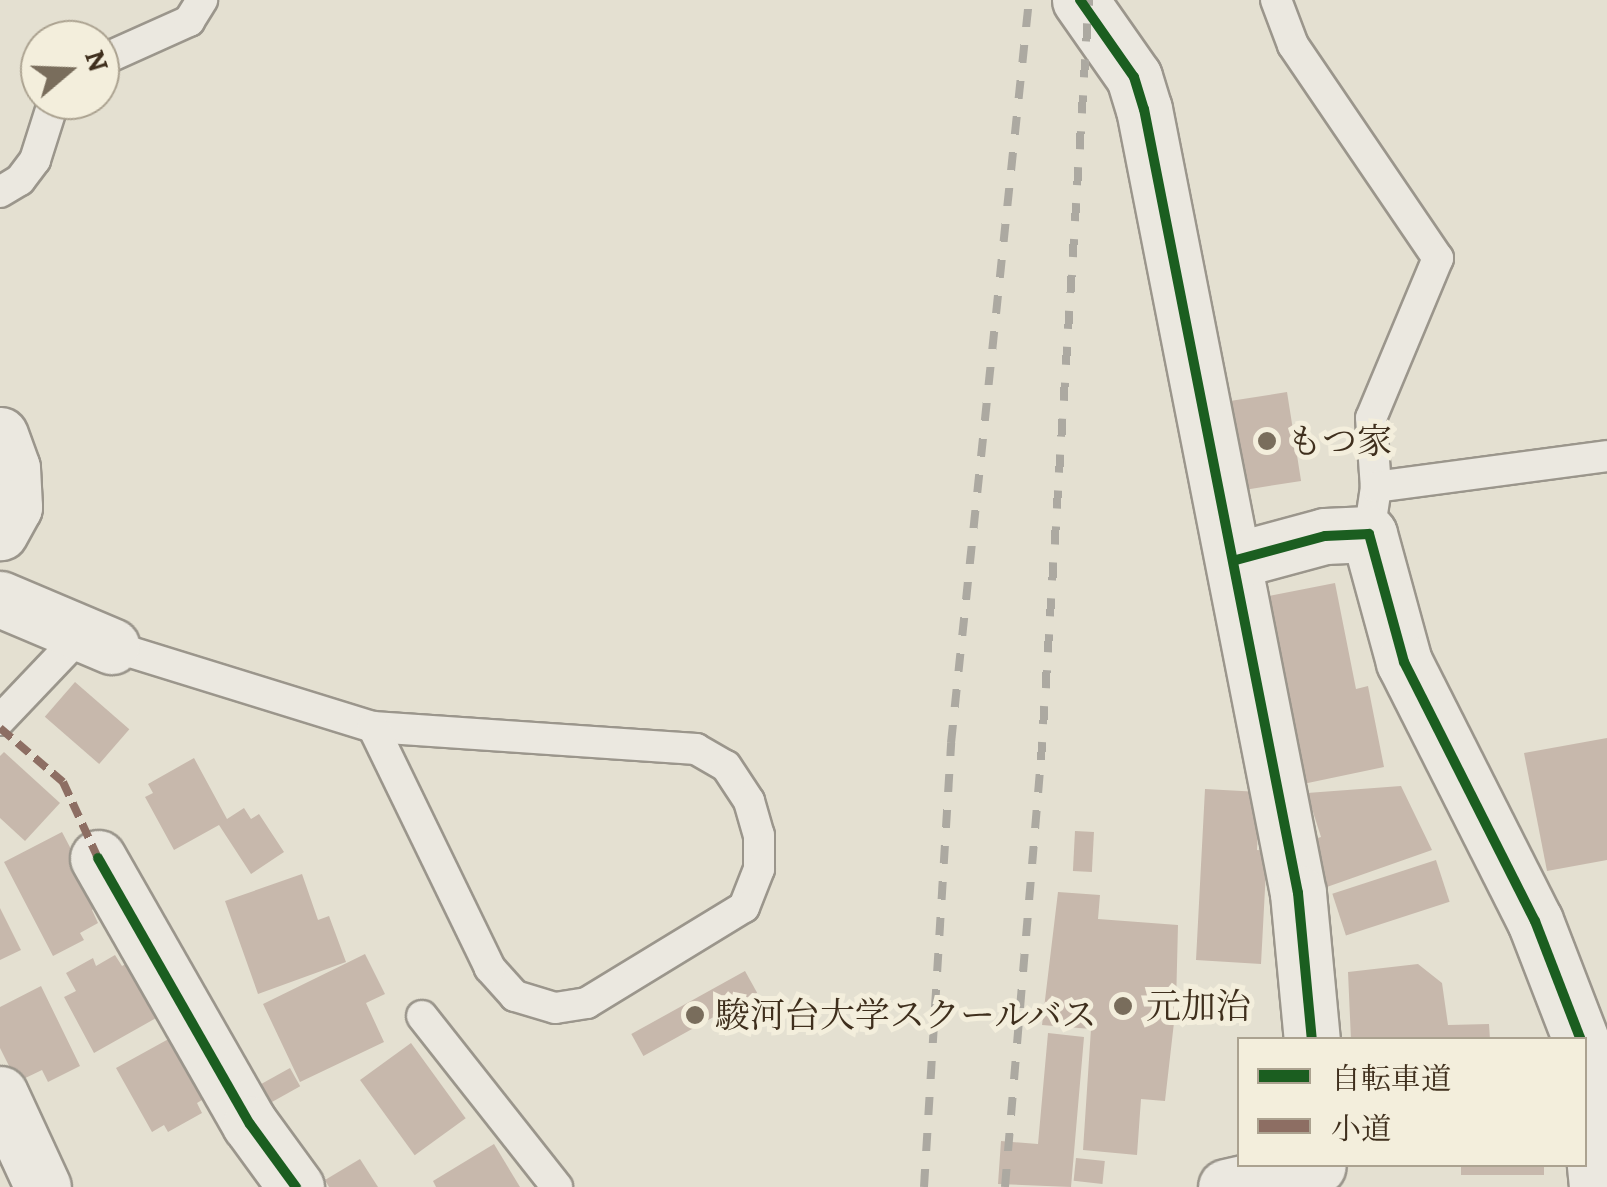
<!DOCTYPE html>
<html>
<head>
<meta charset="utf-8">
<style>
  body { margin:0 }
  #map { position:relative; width:1607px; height:1187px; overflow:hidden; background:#e4e0d1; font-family:Alegreya,"Noto Serif JP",serif }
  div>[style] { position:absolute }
  .building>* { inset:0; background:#c7b8ac; transform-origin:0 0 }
  .roads { filter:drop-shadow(2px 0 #9b968c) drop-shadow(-2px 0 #9b968c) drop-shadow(0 2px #9b968c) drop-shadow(0 -2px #9b968c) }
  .service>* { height:30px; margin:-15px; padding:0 15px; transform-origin:15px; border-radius:15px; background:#ebe8e0 }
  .minor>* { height:55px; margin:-27.5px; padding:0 27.5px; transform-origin:27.5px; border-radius:27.5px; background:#ebe8e0 }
  .tertiary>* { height:55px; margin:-27.5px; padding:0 27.5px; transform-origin:27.5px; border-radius:27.5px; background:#ebe8e0 }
  .rail>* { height:8px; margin-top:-4px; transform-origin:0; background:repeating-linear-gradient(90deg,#aca9a1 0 18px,transparent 0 36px) }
  .quiet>* { height:8px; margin-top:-4px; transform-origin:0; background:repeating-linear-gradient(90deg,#8d6e63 0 15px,transparent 0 23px) }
  .cycleway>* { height:10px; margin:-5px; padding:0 5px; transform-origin:5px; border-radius:5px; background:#1b5e20 }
  .dots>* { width:28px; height:28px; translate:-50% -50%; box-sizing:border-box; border:5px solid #f3eedc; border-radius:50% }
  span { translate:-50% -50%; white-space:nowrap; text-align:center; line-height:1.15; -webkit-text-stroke:10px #f3eedc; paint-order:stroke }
  .poi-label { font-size:35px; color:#3f2f1d }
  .left { translate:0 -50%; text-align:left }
  .legend { position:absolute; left:1237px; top:1037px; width:350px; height:130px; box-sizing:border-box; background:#f3eedc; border:2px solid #aba290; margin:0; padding:12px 18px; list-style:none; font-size:30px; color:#3f2f1d }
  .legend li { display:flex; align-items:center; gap:20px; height:50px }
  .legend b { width:50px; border:2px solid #aba290 }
  .north { position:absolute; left:20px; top:20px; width:100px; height:100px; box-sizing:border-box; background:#f3eedc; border:2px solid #aba290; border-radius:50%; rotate:71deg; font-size:28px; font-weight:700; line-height:40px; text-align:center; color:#3f2f1d }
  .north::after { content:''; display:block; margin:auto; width:35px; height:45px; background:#796d5c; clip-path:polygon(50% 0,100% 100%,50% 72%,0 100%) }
</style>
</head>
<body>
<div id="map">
  <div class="building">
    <div style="left:1287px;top:392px;width:90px;height:56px;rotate:81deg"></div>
    <div style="clip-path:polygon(1335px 583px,1356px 689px,1368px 686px,1384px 767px,1303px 784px,1264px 597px)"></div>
    <div style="left:75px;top:682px;width:72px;height:46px;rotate:41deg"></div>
    <div style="clip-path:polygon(1607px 738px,1607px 860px,1547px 871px,1524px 753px)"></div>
    <div style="clip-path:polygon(4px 752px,60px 803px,25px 841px,0 818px,0 756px)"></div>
    <div style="clip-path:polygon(194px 758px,227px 819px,244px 808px,251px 819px,259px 814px,284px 852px,251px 874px,219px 825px,174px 850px,145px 797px,153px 793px,148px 784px)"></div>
    <div style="clip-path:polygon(1401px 786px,1432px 850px,1324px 888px,1308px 841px,1321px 837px,1307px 793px)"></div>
    <div style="clip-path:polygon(1205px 789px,1260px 792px,1257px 850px,1267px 851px,1261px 964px,1196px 960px)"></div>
    <div style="left:1075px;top:831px;width:19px;height:40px;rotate:3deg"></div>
    <div style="clip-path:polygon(62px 832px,93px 891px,96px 907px,92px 910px,98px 923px,80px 933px,84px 940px,53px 956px,4px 862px)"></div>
    <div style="left:1436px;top:860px;width:44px;height:109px;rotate:72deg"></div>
    <div style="clip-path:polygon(302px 874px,318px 920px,329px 916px,346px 962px,258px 994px,225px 901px)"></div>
    <div style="clip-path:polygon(1058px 892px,1100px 895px,1098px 919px,1178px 925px,1176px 1005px,1165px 1101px,1141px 1099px,1137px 1155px,1083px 1150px,1091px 1029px,1042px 1025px)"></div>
    <div style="clip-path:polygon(0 908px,21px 950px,0 960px)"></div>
    <div style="clip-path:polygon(365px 954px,385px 994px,366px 1003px,384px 1042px,300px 1082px,263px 1004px)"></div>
    <div style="clip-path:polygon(115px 955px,122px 966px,135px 959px,165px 1013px,94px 1053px,64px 997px,76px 991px,66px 973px,93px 958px,96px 966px)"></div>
    <div style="clip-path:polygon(1418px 964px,1442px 983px,1448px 1025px,1489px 1024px,1490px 1040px,1351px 1040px,1348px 972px)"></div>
    <div style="left:745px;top:971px;width:25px;height:130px;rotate:61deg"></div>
    <div style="clip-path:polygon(41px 986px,80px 1066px,48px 1082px,42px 1070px,17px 1082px,0 1048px,0 1007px)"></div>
    <div style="clip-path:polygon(1048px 1033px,1084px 1037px,1071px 1187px,998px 1184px,1001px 1141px,1038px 1144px)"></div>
    <div style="clip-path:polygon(174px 1036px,207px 1097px,197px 1103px,202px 1113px,168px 1132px,164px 1125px,152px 1132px,116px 1068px)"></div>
    <div style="left:411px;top:1043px;width:93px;height:63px;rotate:54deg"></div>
    <div style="left:290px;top:1068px;width:21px;height:42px;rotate:61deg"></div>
    <div style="clip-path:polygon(494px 1144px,520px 1187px,436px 1187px,433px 1181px)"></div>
    <div style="left:1076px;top:1158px;width:29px;height:23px;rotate:6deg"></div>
    <div style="clip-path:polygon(360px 1159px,378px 1187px,329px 1187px,325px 1180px)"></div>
    <div style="left:1461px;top:1164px;width:83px;height:11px"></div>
  </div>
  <div class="roads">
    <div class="service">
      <div style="left:1276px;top:0;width:48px;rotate:69.3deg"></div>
      <div style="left:1293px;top:45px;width:258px;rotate:55.8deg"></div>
      <div style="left:1438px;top:258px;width:173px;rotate:112.7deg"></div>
      <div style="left:1371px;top:418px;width:69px;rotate:85.9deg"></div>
      <div style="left:1376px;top:487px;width:48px;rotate:98.5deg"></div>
      <div style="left:100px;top:61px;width:98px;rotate:-24.2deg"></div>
      <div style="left:189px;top:21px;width:25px;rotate:-58deg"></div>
      <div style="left:0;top:192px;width:23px;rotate:-31deg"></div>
      <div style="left:20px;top:180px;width:25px;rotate:-53deg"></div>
      <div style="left:35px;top:160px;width:63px;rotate:-72.4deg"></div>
      <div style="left:1376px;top:487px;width:233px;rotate:-7.6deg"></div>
      <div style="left:111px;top:646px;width:274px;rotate:17.2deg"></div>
      <div style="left:373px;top:727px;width:324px;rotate:3.9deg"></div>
      <div style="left:696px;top:749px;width:34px;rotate:30deg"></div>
      <div style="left:726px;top:766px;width:42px;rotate:56.7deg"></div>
      <div style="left:749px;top:801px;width:35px;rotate:74deg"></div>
      <div style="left:759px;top:835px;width:34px;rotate:90deg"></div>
      <div style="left:759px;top:869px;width:41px;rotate:111.5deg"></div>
      <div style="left:744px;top:907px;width:184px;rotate:148.6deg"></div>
      <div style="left:587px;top:1003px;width:32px;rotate:171deg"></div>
      <div style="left:555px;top:1008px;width:42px;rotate:-163.3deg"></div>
      <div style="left:515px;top:996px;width:38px;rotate:-132deg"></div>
      <div style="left:490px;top:968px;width:268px;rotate:-115.9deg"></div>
      <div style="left:0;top:720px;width:117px;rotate:-46.4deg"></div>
      <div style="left:422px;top:1016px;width:218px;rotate:51.7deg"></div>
    </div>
    <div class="minor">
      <div style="left:1080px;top:0;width:94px;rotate:55deg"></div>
      <div style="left:1134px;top:77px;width:34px;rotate:73deg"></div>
      <div style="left:1144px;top:109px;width:799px;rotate:78.89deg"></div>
      <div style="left:1298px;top:893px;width:148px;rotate:84.6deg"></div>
      <div style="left:0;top:435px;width:35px;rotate:70deg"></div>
      <div style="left:12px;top:468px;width:39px;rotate:87deg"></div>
      <div style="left:14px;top:507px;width:29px;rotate:119deg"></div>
      <div style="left:98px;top:858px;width:306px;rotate:60.3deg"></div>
      <div style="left:250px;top:1124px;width:78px;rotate:53.9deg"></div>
      <div style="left:0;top:1094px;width:102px;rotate:65.2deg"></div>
      <div style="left:1226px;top:1187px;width:94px;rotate:-12.9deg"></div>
    </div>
    <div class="tertiary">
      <div style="left:1236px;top:560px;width:92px;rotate:-15.1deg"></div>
      <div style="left:1325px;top:536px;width:44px;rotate:-2.6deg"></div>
      <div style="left:1369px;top:534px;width:133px;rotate:74.7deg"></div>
      <div style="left:1404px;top:662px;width:290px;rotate:63.2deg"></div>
      <div style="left:1535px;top:921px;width:128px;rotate:68.9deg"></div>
      <div style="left:0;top:599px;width:121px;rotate:22.9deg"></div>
      <div style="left:1584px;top:1054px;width:134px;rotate:84.4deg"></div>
    </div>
  </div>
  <div class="rail">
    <div style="left:924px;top:1187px;width:445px;rotate:-86.5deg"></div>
    <div style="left:951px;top:743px;width:747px;rotate:-84.01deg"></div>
    <div style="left:1005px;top:1187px;width:429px;rotate:-85.2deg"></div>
    <div style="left:1041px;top:760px;width:762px;rotate:-86.39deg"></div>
  </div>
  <div class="quiet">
    <div style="left:0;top:728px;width:83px;rotate:40.6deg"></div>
    <div style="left:63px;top:782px;width:84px;rotate:65.3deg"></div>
  </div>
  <div class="cycleway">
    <div style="left:1080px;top:0;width:94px;rotate:55deg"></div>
    <div style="left:1134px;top:77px;width:34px;rotate:73deg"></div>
    <div style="left:1144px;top:109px;width:799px;rotate:78.89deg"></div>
    <div style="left:1298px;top:893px;width:148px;rotate:84.6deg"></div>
    <div style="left:1236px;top:560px;width:92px;rotate:-15.1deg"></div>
    <div style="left:1325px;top:536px;width:44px;rotate:-2.6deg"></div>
    <div style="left:1369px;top:534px;width:133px;rotate:74.7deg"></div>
    <div style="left:1404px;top:662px;width:290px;rotate:63.2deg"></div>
    <div style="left:1535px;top:921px;width:128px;rotate:68.9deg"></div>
    <div style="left:98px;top:858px;width:306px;rotate:60.3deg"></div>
    <div style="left:250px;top:1124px;width:78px;rotate:53.9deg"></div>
  </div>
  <div class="dots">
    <div style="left:1267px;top:441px;background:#796d5c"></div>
    <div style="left:1123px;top:1006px;background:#796d5c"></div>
    <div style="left:695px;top:1015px;background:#796d5c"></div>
  </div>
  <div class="poi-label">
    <span class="left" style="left:1287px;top:441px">もつ家</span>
    <span class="left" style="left:1146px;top:1006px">元加治</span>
    <span class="left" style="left:715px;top:1015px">駿河台大学スクールバス</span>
  </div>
  <ul class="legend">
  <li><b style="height:12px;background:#1b5e20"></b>自転車道</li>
  <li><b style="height:12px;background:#8d6e63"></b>小道</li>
  </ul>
  <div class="north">N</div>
</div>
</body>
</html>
